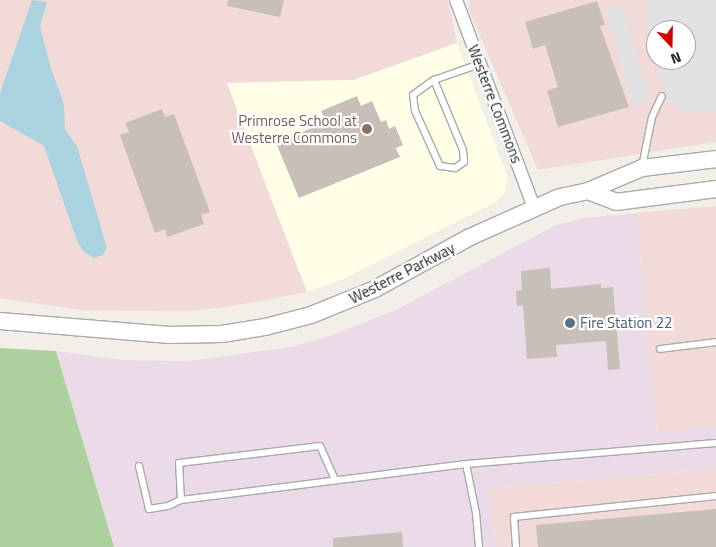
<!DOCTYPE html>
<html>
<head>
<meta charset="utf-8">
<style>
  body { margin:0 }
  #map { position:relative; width:716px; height:547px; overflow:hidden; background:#f2efe9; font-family:"Titillium Web",sans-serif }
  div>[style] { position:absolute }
  .commercial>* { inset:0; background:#f2dad9 }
  .industrial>* { inset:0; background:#ebdbe8 }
  .education>* { inset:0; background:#ffffe5 }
  .forest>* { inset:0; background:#add19e }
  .parking>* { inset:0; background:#e2e2e2; transform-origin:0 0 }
  .water>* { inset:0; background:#aad3df }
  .building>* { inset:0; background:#c7bfb8 }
  .roads { filter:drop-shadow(1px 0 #a9a9a9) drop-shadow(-1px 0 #a9a9a9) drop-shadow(0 1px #a9a9a9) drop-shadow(0 -1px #a9a9a9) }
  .service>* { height:6px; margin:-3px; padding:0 3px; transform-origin:3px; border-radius:3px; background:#fff }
  .minor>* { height:12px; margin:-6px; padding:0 6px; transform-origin:6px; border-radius:6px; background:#fff }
  .tertiary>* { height:16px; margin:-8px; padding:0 8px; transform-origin:8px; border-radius:8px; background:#fff }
  .dots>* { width:14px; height:14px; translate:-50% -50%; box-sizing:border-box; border:2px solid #fff; border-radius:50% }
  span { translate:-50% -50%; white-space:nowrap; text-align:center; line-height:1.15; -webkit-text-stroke:4.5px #fff; paint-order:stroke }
  .street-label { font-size:15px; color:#222 }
  .education-label { font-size:15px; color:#785e54 }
  .right { translate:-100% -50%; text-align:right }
  .service-label { font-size:15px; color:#4e5e75 }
  .left { translate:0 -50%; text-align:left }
  .north { position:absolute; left:646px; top:20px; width:50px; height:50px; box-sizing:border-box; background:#fff; border:1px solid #a7a7a7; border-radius:50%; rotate:159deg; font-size:14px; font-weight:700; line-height:20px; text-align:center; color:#222 }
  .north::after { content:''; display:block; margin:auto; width:18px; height:22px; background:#d40000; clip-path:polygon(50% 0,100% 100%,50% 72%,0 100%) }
</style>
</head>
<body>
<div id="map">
  <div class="commercial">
    <div style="clip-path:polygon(0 0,448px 0,457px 43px,354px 80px,227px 83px,307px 292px,227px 307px,187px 311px,80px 310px,0 298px)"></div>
    <div style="clip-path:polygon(evenodd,470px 0,716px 0,716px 142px,538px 170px,468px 8px,470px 0,656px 30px,686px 30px,686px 60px,656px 60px,656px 30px)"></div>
    <div style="clip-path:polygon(716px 206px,716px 427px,657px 433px,636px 213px)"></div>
    <div style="clip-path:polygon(716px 469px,716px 547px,497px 547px,489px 488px)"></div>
  </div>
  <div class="industrial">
    <div style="clip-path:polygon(636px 213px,657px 432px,716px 427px,716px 469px,489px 488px,497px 547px,114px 547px,56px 351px,123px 360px,189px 361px,291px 347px,326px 337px,394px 311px,556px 225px,584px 218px)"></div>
  </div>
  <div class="education">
    <div style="clip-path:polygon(457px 43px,507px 176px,505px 192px,496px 202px,345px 278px,307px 292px,227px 83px,354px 80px)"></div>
  </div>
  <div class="forest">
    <div style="clip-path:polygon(0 348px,56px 351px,114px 547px,0 547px)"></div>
  </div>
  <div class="parking">
    <div style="clip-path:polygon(evenodd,645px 0,716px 0,716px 111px,684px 114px,667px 99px,649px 42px,645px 0,656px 30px,686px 30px,686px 60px,656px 60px,656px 30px)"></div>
    <div style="left:622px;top:5px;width:100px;height:18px;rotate:73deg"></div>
  </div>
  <div class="water">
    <div style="clip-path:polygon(32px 0,47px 2px,40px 26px,51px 69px,64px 104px,65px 130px,77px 146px,107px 248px,103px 255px,94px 258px,84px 252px,77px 241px,44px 146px,0 121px,0 93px)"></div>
  </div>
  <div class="building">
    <div style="clip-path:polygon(228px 0,284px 0,280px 17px,227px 6px)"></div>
    <div style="clip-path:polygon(597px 1px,605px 25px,600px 26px,629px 107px,558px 127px,547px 91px,558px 87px,545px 45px,533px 49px,525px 22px)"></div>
    <div style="clip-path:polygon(357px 96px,361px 106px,372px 101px,381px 122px,386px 120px,389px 129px,395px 126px,403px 145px,396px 148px,400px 157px,299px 198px,276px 143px,326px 122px,321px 111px)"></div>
    <div style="clip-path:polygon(162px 109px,165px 117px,174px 114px,210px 212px,201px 215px,204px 224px,167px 237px,165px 229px,155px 233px,120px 135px,129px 132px,125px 123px)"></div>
    <div style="clip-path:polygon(550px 268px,551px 289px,601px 284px,601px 288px,613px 287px,620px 369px,608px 370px,606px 341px,556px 345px,557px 357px,527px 359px,523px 305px,517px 306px,516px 291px,522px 290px,521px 271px)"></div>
    <div style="clip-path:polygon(716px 509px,716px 547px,538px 547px,536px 525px)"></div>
    <div style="clip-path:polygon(402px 532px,403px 547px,333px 547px,333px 538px)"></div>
  </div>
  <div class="roads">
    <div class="service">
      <div style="left:434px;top:80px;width:76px;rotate:67.5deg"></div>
      <div style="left:463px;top:150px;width:12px;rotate:85deg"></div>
      <div style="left:464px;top:162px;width:11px;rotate:146deg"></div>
      <div style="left:455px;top:168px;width:15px;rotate:-172deg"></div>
      <div style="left:440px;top:166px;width:60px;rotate:-114.4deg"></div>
      <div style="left:415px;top:111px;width:16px;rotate:-97deg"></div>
      <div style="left:413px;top:95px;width:26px;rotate:-36deg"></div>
      <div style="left:434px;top:80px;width:49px;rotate:-19.2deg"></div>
      <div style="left:642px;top:167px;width:51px;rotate:-78.7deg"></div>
      <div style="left:652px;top:117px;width:23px;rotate:-65deg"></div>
      <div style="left:660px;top:349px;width:56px;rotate:-7.1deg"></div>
      <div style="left:466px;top:464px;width:50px;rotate:78.5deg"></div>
      <div style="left:476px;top:513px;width:34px;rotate:85deg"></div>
      <div style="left:139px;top:466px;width:44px;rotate:76.9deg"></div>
      <div style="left:149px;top:509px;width:19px;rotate:-9deg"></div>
      <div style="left:168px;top:506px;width:14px;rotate:-25deg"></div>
      <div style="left:181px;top:500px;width:287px;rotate:-7.2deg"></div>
      <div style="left:466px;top:464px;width:251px;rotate:-4.8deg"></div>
      <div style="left:181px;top:500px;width:37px;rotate:-93deg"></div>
      <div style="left:179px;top:463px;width:142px;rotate:-6.9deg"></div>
      <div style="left:320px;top:446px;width:37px;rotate:66deg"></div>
      <div style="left:516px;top:547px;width:30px;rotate:-94deg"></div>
      <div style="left:514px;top:517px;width:203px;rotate:-5.9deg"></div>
    </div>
    <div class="minor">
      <div style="left:456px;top:0;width:222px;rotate:69.4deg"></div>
    </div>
    <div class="tertiary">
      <div style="left:588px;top:191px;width:30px;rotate:21deg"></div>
      <div style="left:616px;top:202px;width:101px;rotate:-7.4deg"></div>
      <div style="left:0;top:321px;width:170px;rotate:4.7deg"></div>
      <div style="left:169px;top:335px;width:53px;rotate:-1.1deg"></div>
      <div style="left:222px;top:334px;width:44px;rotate:-9.2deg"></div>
      <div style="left:265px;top:327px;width:48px;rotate:-14.6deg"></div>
      <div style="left:311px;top:315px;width:69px;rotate:-22.1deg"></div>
      <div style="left:375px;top:289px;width:108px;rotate:-28.7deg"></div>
      <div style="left:470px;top:237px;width:98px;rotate:-24deg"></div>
      <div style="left:560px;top:197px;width:29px;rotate:-12deg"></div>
      <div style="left:588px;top:191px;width:59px;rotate:-23.1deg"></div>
      <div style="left:642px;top:168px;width:75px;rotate:-6.9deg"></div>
    </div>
  </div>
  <div class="dots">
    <div style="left:367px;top:129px;background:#8d6e63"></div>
    <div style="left:570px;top:323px;background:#5c6f8a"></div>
  </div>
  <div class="street-label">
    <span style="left:495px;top:104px;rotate:69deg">Westerre Commons</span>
    <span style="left:402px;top:273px;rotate:-27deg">Westerre Parkway</span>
  </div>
  <div class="education-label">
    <span class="right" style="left:357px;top:129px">Primrose School at<br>Westerre Commons</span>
  </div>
  <div class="service-label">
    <span class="left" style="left:580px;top:323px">Fire Station 22</span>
  </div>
  <div class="north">N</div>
</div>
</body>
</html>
